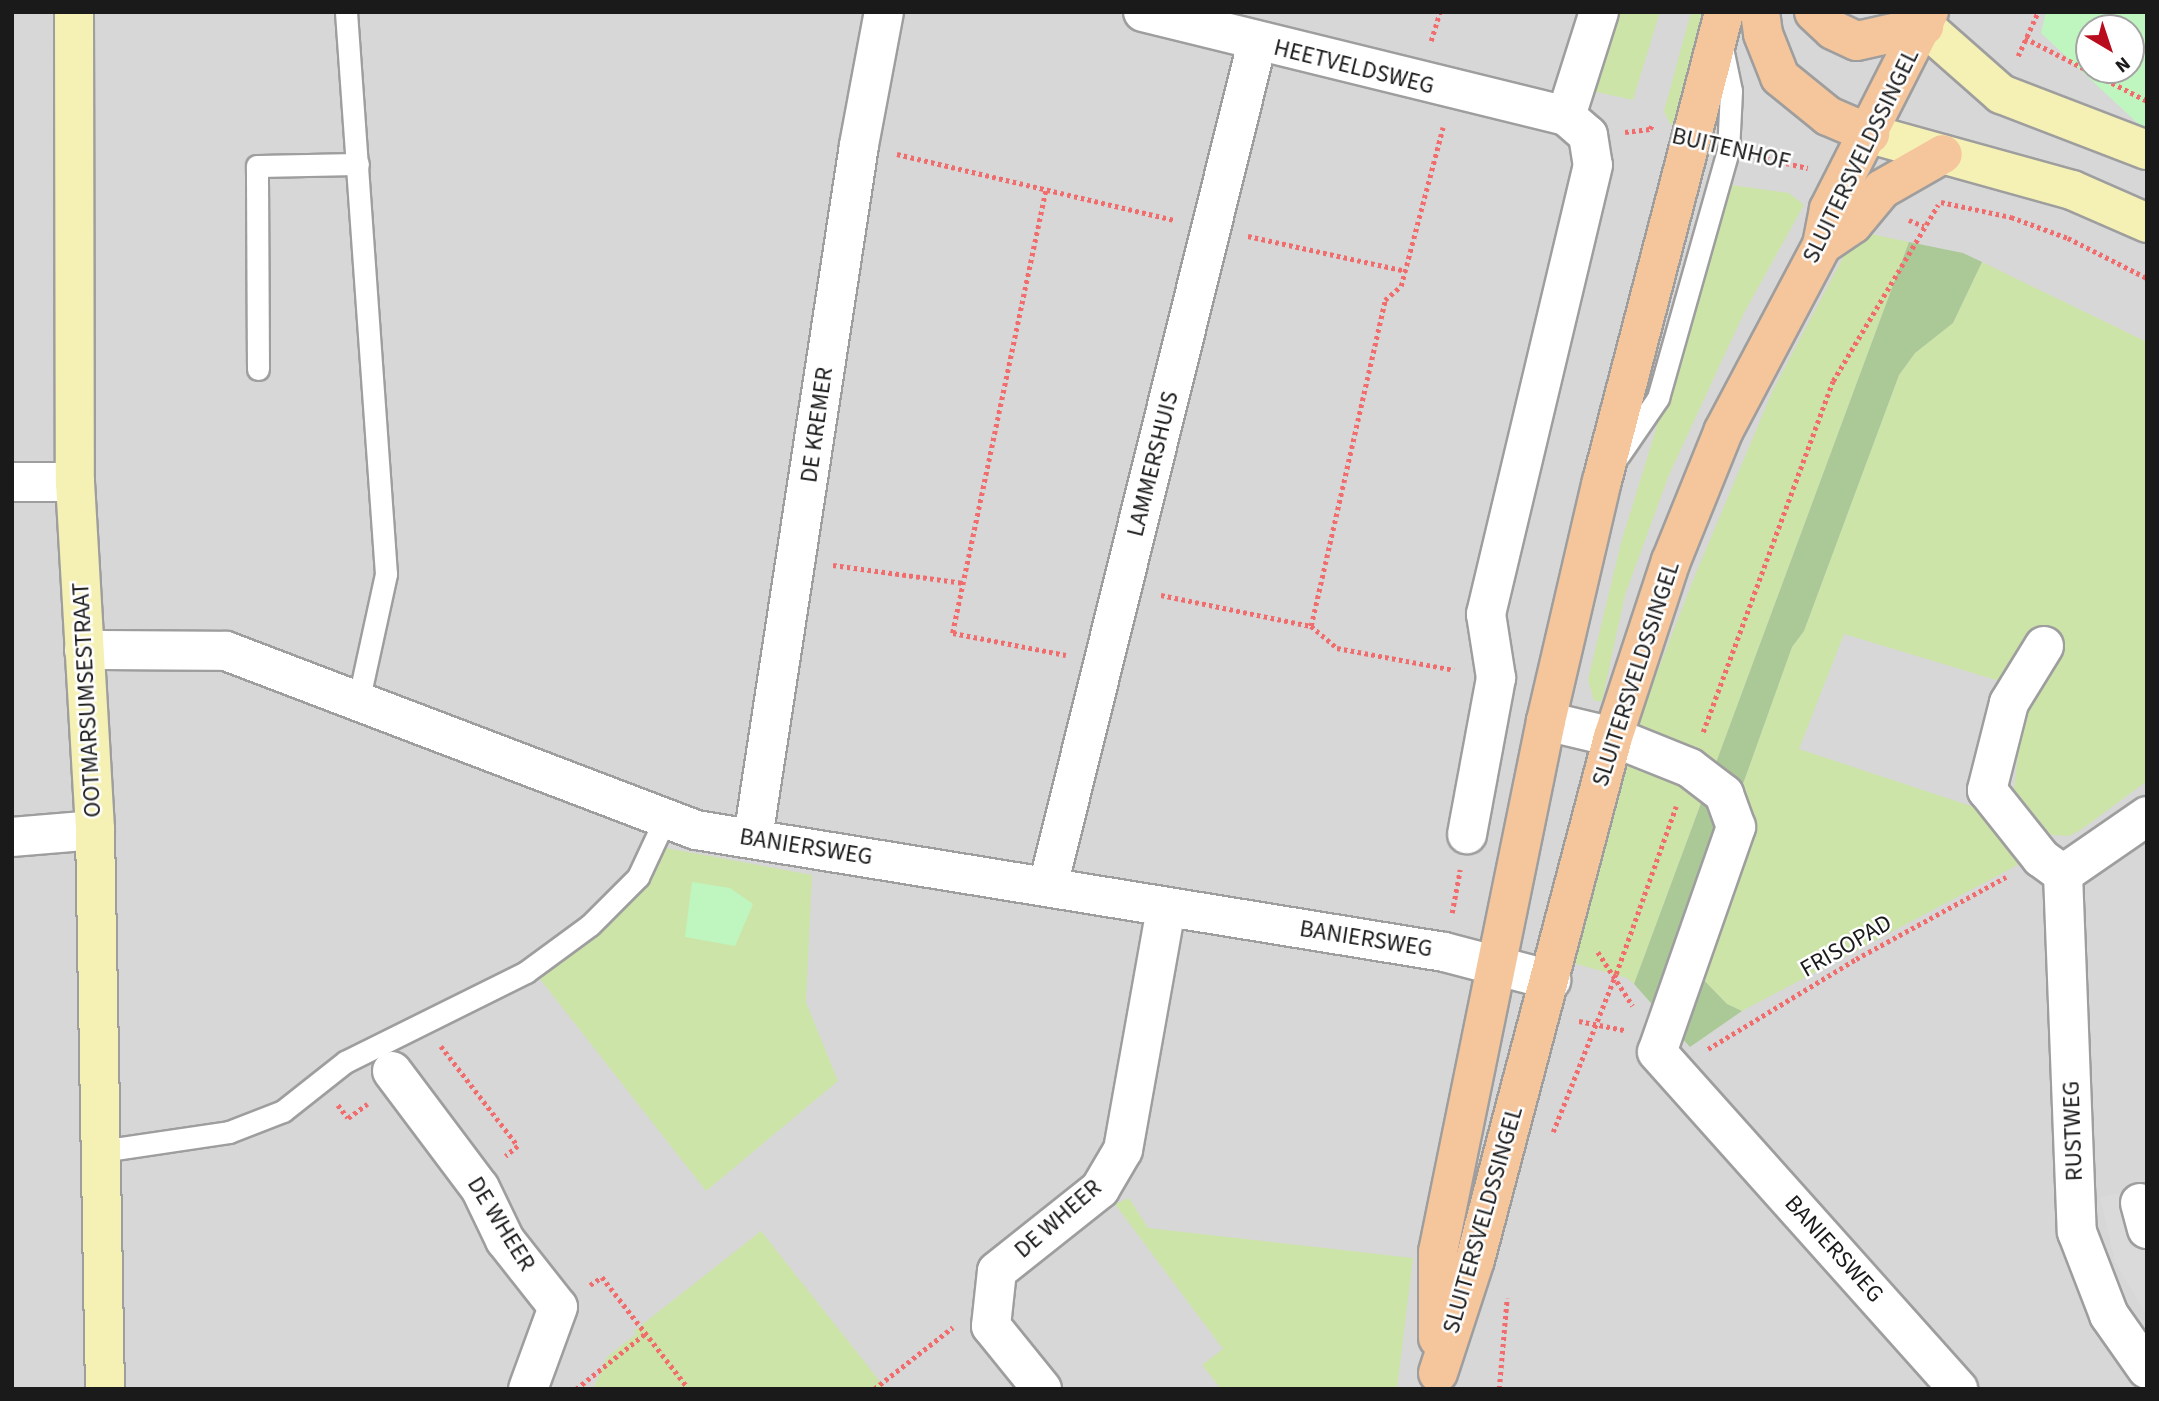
<!DOCTYPE html>
<html>
<head>
<meta charset="utf-8">
<style>
  body { margin:0 }
  #map { position:relative; width:2159px; height:1401px; overflow:hidden; background:#ece6e0; font-family:"Source Sans 3",sans-serif }
  div>[style] { position:absolute }
  .residential>* { inset:0; background:#d8d7d7 }
  .grass>* { inset:0; background:#cce4a8 }
  .forest>* { inset:0; background:#abc997 }
  .park>* { inset:0; background:#bff5be }
  .parking>* { inset:0; background:#dadada }
  .path>* { height:4.5px; margin-top:-2.25px; transform-origin:0; background:repeating-linear-gradient(90deg,#f16c6d 0 3.5px,transparent 0 7px) }
  .roads { filter:drop-shadow(2px 0 #9e9e9e) drop-shadow(-2px 0 #9e9e9e) drop-shadow(0 2px #9e9e9e) drop-shadow(0 -2px #9e9e9e) }
  .lane>* { height:21px; margin:-10.5px; padding:0 10.5px; transform-origin:10.5px; border-radius:10.5px; background:#fff }
  .street>* { height:38px; margin:-19px; padding:0 19px; transform-origin:19px; border-radius:19px; background:#fff }
  .secondary>* { height:38px; margin:-19px; padding:0 19px; transform-origin:19px; border-radius:19px; background:#f5f1b5 }
  .primary>* { height:38px; margin:-19px; padding:0 19px; transform-origin:19px; border-radius:19px; background:#f5c59b }
  span { translate:-50% -50%; white-space:nowrap; text-align:center; line-height:1.15; -webkit-text-stroke:5px #fff; paint-order:stroke }
  .street-label { font-size:24px; color:#1a1a1a }
  .frame { position:absolute; inset:0; border:14px solid #1a1a1a; pointer-events:none }
  .north { position:absolute; left:2075px; top:14px; width:70px; height:70px; box-sizing:border-box; background:#fff; border:2px solid #a3a3a3; border-radius:50%; rotate:141deg; font-size:19px; font-weight:700; line-height:28px; text-align:center; color:#1a1a1a }
  .north::after { content:''; display:block; margin:auto; width:24px; height:32px; background:#b90c1f; clip-path:polygon(50% 0,100% 100%,50% 72%,0 100%) }
</style>
</head>
<body>
<div id="map">
  <div class="residential">
    <div style="clip-path:polygon(evenodd,12px 12px,2147px 12px,2147px 1389px,12px 1389px,12px 12px,2089px 28px,2131px 28px,2131px 70px,2089px 70px,2089px 28px)"></div>
  </div>
  <div class="grass">
    <div style="clip-path:polygon(1617px 12px,1660px 12px,1633px 100px,1592px 91px)"></div>
    <div style="clip-path:polygon(1691px 12px,1712px 12px,1680px 127px,1670px 124px,1664px 111px)"></div>
    <div style="clip-path:polygon(1731px 185px,1789px 193px,1804px 205px,1744px 313px,1669px 475px,1625px 595px,1602px 701px,1594px 701px,1588px 680px,1621px 543px)"></div>
    <div style="clip-path:polygon(1857px 231px,1909px 242px,1634px 984px,1627px 978px,1562px 960px,1595px 831px,1696px 573px,1773px 390px)"></div>
    <div style="clip-path:polygon(1982px 262px,2147px 342px,2147px 781px,2082px 829px,2069px 836px,2051px 835px,2014px 789px,2026px 689px,1844px 634px,1799px 749px,1986px 811px,2027px 860px,1742px 1011px,1727px 1004px,1691px 967px,1695px 918px,1792px 647px,1804px 631px,1899px 375px,1915px 353px,1953px 323px)"></div>
    <div style="clip-path:polygon(666px 848px,812px 875px,806px 1002px,838px 1081px,706px 1191px,540px 979px,623px 911px)"></div>
    <div style="clip-path:polygon(1129px 1198px,1148px 1228px,1413px 1258px,1397px 1389px,1221px 1389px,1202px 1365px,1223px 1349px,1115px 1204px)"></div>
    <div style="clip-path:polygon(761px 1231px,886px 1389px,593px 1389px,607px 1357px,636px 1334px,634px 1331px)"></div>
  </div>
  <div class="forest">
    <div style="clip-path:polygon(1909px 242px,1963px 253px,1982px 262px,1953px 323px,1915px 353px,1899px 375px,1804px 631px,1792px 647px,1695px 918px,1691px 967px,1727px 1004px,1742px 1011px,1690px 1047px,1634px 984px)"></div>
  </div>
  <div class="park">
    <div style="clip-path:polygon(evenodd,2046px 12px,2147px 12px,2147px 132px,2041px 33px,2046px 12px,2089px 28px,2131px 28px,2131px 70px,2089px 70px,2089px 28px)"></div>
    <div style="clip-path:polygon(692px 882px,730px 888px,753px 904px,735px 946px,685px 937px)"></div>
  </div>
  <div class="parking">
    <div style="clip-path:polygon(2147px 1188px,2147px 1316px,2115px 1262px,2100px 1197px)"></div>
  </div>
  <div class="path">
    <div style="left:2025px;top:38px;width:137px;rotate:27.3deg"></div>
    <div style="left:1431px;top:41px;width:30px;rotate:-73deg"></div>
    <div style="left:2018px;top:56px;width:48px;rotate:-65.6deg"></div>
    <div style="left:1625px;top:132px;width:25px;rotate:-7deg"></div>
    <div style="left:1650px;top:129px;width:4px;rotate:-63deg"></div>
    <div style="left:897px;top:154px;width:286px;rotate:13.4deg"></div>
    <div style="left:1759px;top:157px;width:50px;rotate:12.7deg"></div>
    <div style="left:1046px;top:191px;width:452px;rotate:101.9deg"></div>
    <div style="left:953px;top:633px;width:115px;rotate:11deg"></div>
    <div style="left:1941px;top:202px;width:72px;rotate:12.1deg"></div>
    <div style="left:2011px;top:217px;width:61px;rotate:20.2deg"></div>
    <div style="left:2068px;top:238px;width:89px;rotate:26.9deg"></div>
    <div style="left:1909px;top:220px;width:16px;rotate:22deg"></div>
    <div style="left:1248px;top:236px;width:162px;rotate:12.5deg"></div>
    <div style="left:833px;top:565px;width:132px;rotate:7.8deg"></div>
    <div style="left:1161px;top:595px;width:153px;rotate:11.7deg"></div>
    <div style="left:1311px;top:626px;width:334px;rotate:-77.2deg"></div>
    <div style="left:1385px;top:300px;width:21px;rotate:-41deg"></div>
    <div style="left:1401px;top:286px;width:164px;rotate:-75.2deg"></div>
    <div style="left:1311px;top:626px;width:34px;rotate:40deg"></div>
    <div style="left:1337px;top:648px;width:119px;rotate:10.6deg"></div>
    <div style="left:1703px;top:732px;width:374px;rotate:-69.7deg"></div>
    <div style="left:1833px;top:381px;width:205px;rotate:-59.2deg"></div>
    <div style="left:1452px;top:913px;width:44px;rotate:-79.5deg"></div>
    <div style="left:1598px;top:952px;width:64px;rotate:57.1deg"></div>
    <div style="left:1579px;top:1021px;width:46px;rotate:11.3deg"></div>
    <div style="left:441px;top:1046px;width:126px;rotate:52.4deg"></div>
    <div style="left:518px;top:1146px;width:16px;rotate:140deg"></div>
    <div style="left:1708px;top:1049px;width:173px;rotate:-31.3deg"></div>
    <div style="left:1856px;top:959px;width:171px;rotate:-28.7deg"></div>
    <div style="left:338px;top:1105px;width:16px;rotate:52deg"></div>
    <div style="left:348px;top:1118px;width:24px;rotate:-36deg"></div>
    <div style="left:1553px;top:1132px;width:170px;rotate:-68.3deg"></div>
    <div style="left:1616px;top:974px;width:178px;rotate:-70.3deg"></div>
    <div style="left:590px;top:1285px;width:14px;rotate:-34deg"></div>
    <div style="left:602px;top:1277px;width:142px;rotate:52.2deg"></div>
    <div style="left:576px;top:1389px;width:90px;rotate:-38.7deg"></div>
    <div style="left:874px;top:1389px;width:100px;rotate:-38.1deg"></div>
    <div style="left:1499px;top:1389px;width:91px;rotate:-85deg"></div>
  </div>
  <div class="roads">
    <div class="lane">
      <div style="left:346px;top:12px;width:563px;rotate:85.93deg"></div>
      <div style="left:386px;top:574px;width:131px;rotate:102.3deg"></div>
      <div style="left:258px;top:369px;width:203px;rotate:-90.3deg"></div>
      <div style="left:257px;top:166px;width:101px;rotate:-1.1deg"></div>
      <div style="left:1619px;top:455px;width:69px;rotate:-55.6deg"></div>
      <div style="left:1658px;top:398px;width:257px;rotate:-74.2deg"></div>
      <div style="left:1728px;top:151px;width:60px;rotate:-87.1deg"></div>
      <div style="left:1731px;top:91px;width:44px;rotate:-101.8deg"></div>
      <div style="left:101px;top:1151px;width:129px;rotate:-8.4deg"></div>
      <div style="left:229px;top:1132px;width:58px;rotate:-21.3deg"></div>
      <div style="left:283px;top:1111px;width:79px;rotate:-38.3deg"></div>
      <div style="left:345px;top:1062px;width:202px;rotate:-26.4deg"></div>
      <div style="left:526px;top:972px;width:79px;rotate:-36.3deg"></div>
      <div style="left:590px;top:925px;width:68px;rotate:-45deg"></div>
      <div style="left:638px;top:877px;width:64px;rotate:-65deg"></div>
    </div>
    <div class="street">
      <div style="left:1143px;top:12px;width:436px;rotate:13.8deg"></div>
      <div style="left:1566px;top:116px;width:29px;rotate:41deg"></div>
      <div style="left:1588px;top:135px;width:30px;rotate:81deg"></div>
      <div style="left:1593px;top:165px;width:462px;rotate:103.4deg"></div>
      <div style="left:1486px;top:614px;width:65px;rotate:81.1deg"></div>
      <div style="left:1496px;top:678px;width:159px;rotate:100.5deg"></div>
      <div style="left:1566px;top:116px;width:109px;rotate:-72.4deg"></div>
      <div style="left:12px;top:482px;width:63px"></div>
      <div style="left:2044px;top:646px;width:67px;rotate:121.6deg"></div>
      <div style="left:2009px;top:703px;width:90px;rotate:104.2deg"></div>
      <div style="left:1987px;top:790px;width:87px;rotate:51.5deg"></div>
      <div style="left:2041px;top:858px;width:27px;rotate:36deg"></div>
      <div style="left:84px;top:650px;width:142px;rotate:0.4deg"></div>
      <div style="left:226px;top:651px;width:503px;rotate:20.85deg"></div>
      <div style="left:696px;top:830px;width:758px;rotate:9.26deg"></div>
      <div style="left:1444px;top:952px;width:111px;rotate:14.7deg"></div>
      <div style="left:1546px;top:721px;width:69px;rotate:13.4deg"></div>
      <div style="left:1613px;top:737px;width:83px;rotate:21.9deg"></div>
      <div style="left:1690px;top:768px;width:43px;rotate:37.4deg"></div>
      <div style="left:1724px;top:794px;width:35px;rotate:70deg"></div>
      <div style="left:1736px;top:827px;width:238px;rotate:109.3deg"></div>
      <div style="left:1657px;top:1052px;width:452px;rotate:48.2deg"></div>
      <div style="left:12px;top:837px;width:83px;rotate:-4.8deg"></div>
      <div style="left:753px;top:838px;width:701px;rotate:-81.3deg"></div>
      <div style="left:859px;top:145px;width:135px;rotate:-79.4deg"></div>
      <div style="left:2063px;top:874px;width:358px;rotate:87.8deg"></div>
      <div style="left:2077px;top:1232px;width:89px;rotate:68.9deg"></div>
      <div style="left:2109px;top:1315px;width:66px;rotate:54.9deg"></div>
      <div style="left:2063px;top:874px;width:102px;rotate:-34.6deg"></div>
      <div style="left:1048px;top:886px;width:869px;rotate:-76.08deg"></div>
      <div style="left:392px;top:1071px;width:146px;rotate:53.1deg"></div>
      <div style="left:480px;top:1188px;width:58px;rotate:64.3deg"></div>
      <div style="left:505px;top:1240px;width:85px;rotate:51.7deg"></div>
      <div style="left:558px;top:1307px;width:87px;rotate:110.1deg"></div>
      <div style="left:2140px;top:1203px;width:27px;rotate:75deg"></div>
      <div style="left:1042px;top:1389px;width:81px;rotate:-129deg"></div>
      <div style="left:991px;top:1326px;width:55px;rotate:-83.8deg"></div>
      <div style="left:997px;top:1271px;width:132px;rotate:-38.5deg"></div>
      <div style="left:1100px;top:1189px;width:45px;rotate:-59.5deg"></div>
      <div style="left:1123px;top:1150px;width:246px;rotate:-79.9deg"></div>
    </div>
    <div class="secondary">
      <div style="left:74px;top:12px;width:470px;rotate:89.9deg"></div>
      <div style="left:75px;top:482px;width:349px;rotate:86.7deg"></div>
      <div style="left:95px;top:830px;width:559px;rotate:88.98deg"></div>
      <div style="left:1924px;top:26px;width:103px;rotate:41.4deg"></div>
      <div style="left:2001px;top:94px;width:156px;rotate:21deg"></div>
      <div style="left:1870px;top:134px;width:210px;rotate:15.5deg"></div>
      <div style="left:2072px;top:190px;width:82px;rotate:23.7deg"></div>
    </div>
    <div class="primary">
      <div style="left:1760px;top:12px;width:22px;rotate:82deg"></div>
      <div style="left:1763px;top:34px;width:46px;rotate:68.4deg"></div>
      <div style="left:1780px;top:77px;width:62px;rotate:39.1deg"></div>
      <div style="left:1828px;top:116px;width:46px;rotate:23.2deg"></div>
      <div style="left:1814px;top:12px;width:26px;rotate:43deg"></div>
      <div style="left:1833px;top:30px;width:26px;rotate:25deg"></div>
      <div style="left:1857px;top:41px;width:69px;rotate:-12.6deg"></div>
      <div style="left:1822px;top:245px;width:37px;rotate:-34deg"></div>
      <div style="left:1853px;top:224px;width:45px;rotate:-50.4deg"></div>
      <div style="left:1882px;top:189px;width:70px;rotate:-29.8deg"></div>
      <div style="left:1438px;top:1338px;width:86px;rotate:-90deg"></div>
      <div style="left:1438px;top:1252px;width:542px;rotate:-78.5deg"></div>
      <div style="left:1546px;top:721px;width:246px;rotate:-76.9deg"></div>
      <div style="left:1602px;top:481px;width:485px;rotate:-75.4deg"></div>
      <div style="left:1438px;top:1373px;width:119px;rotate:-71.9deg"></div>
      <div style="left:1475px;top:1260px;width:541px;rotate:-75.22deg"></div>
      <div style="left:1613px;top:737px;width:185px;rotate:-71.8deg"></div>
      <div style="left:1671px;top:561px;width:139px;rotate:-68deg"></div>
      <div style="left:1723px;top:432px;width:212px;rotate:-62.1deg"></div>
      <div style="left:1822px;top:245px;width:37px;rotate:-79deg"></div>
      <div style="left:1829px;top:209px;width:221px;rotate:-63.1deg"></div>
    </div>
  </div>
  <div class="street-label">
    <span style="left:1354px;top:67px;rotate:14deg">HEETVELDSWEG</span>
    <span style="left:1731px;top:149px;rotate:13deg">BUITENHOF</span>
    <span style="left:1861px;top:156px;rotate:-64deg">SLUITERSVELDSSINGEL</span>
    <span style="left:817px;top:425px;rotate:-82deg">DE KREMER</span>
    <span style="left:1153px;top:464px;rotate:-76deg">LAMMERSHUIS</span>
    <span style="left:1636px;top:674px;rotate:-72deg">SLUITERSVELDSSINGEL</span>
    <span style="left:87px;top:700px;rotate:-93deg">OOTMARSUMSESTRAAT</span>
    <span style="left:806px;top:847px;rotate:9deg">BANIERSWEG</span>
    <span style="left:1366px;top:939px;rotate:9deg">BANIERSWEG</span>
    <span style="left:1846px;top:946px;rotate:-30deg">FRISOPAD</span>
    <span style="left:2073px;top:1131px;rotate:-92deg">RUSTWEG</span>
    <span style="left:1058px;top:1219px;rotate:-41deg">DE WHEER</span>
    <span style="left:1483px;top:1220px;rotate:-74deg">SLUITERSVELDSSINGEL</span>
    <span style="left:501px;top:1224px;rotate:58deg">DE WHEER</span>
    <span style="left:1834px;top:1249px;rotate:48deg">BANIERSWEG</span>
  </div>
  <div class="frame"></div>
  <div class="north">N</div>
</div>
</body>
</html>
